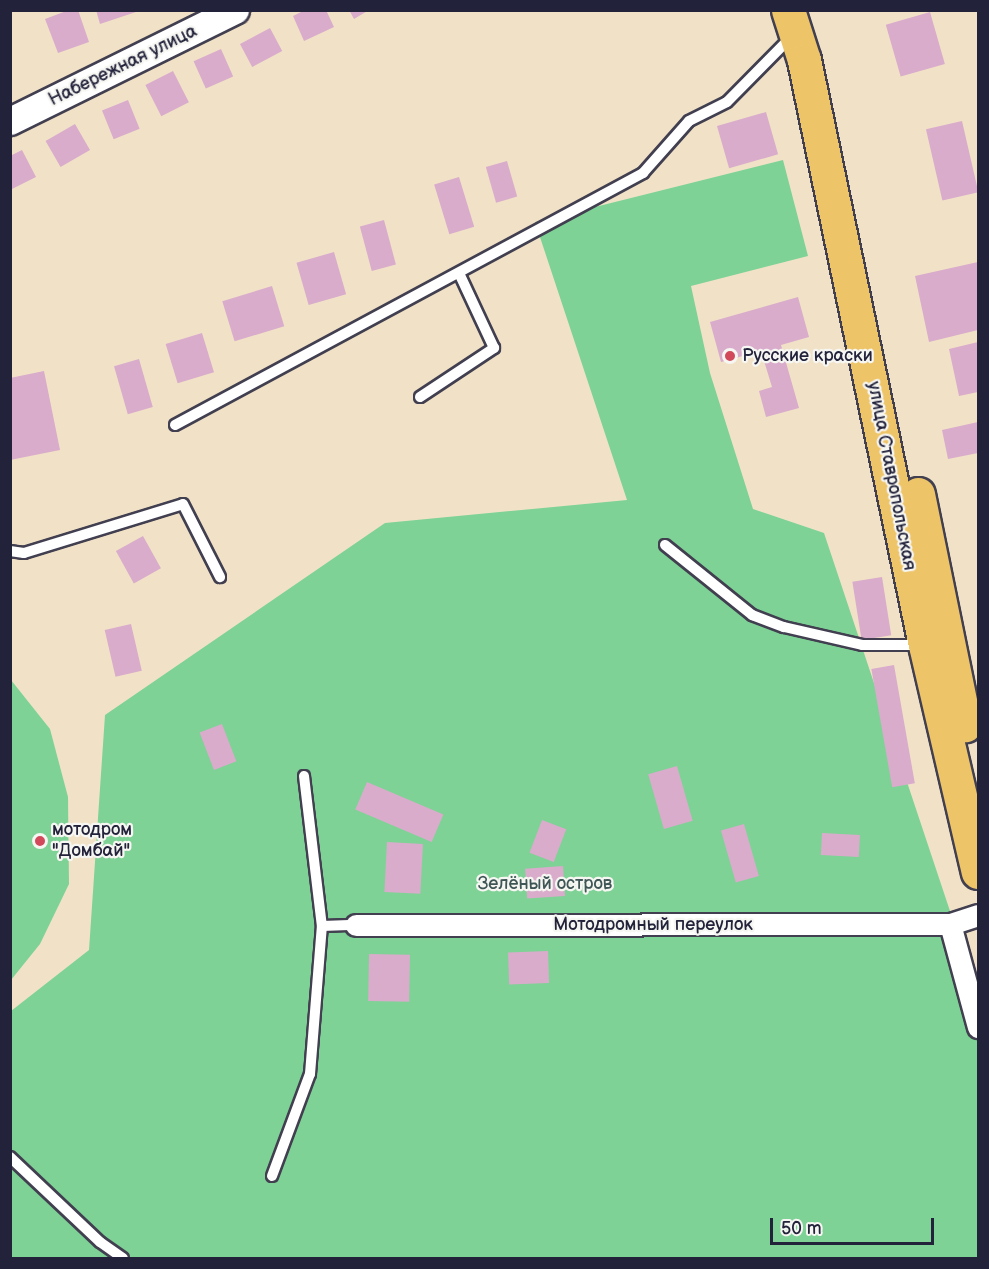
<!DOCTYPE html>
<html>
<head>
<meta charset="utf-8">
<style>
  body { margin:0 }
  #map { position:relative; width:989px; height:1269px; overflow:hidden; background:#f1e2c7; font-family:"Balsamiq Sans",sans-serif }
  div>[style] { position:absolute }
  .green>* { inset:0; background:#7ed295 }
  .building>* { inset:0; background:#d9accb; transform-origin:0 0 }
  .roads { filter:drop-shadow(2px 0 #413f50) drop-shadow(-2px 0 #413f50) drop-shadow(0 2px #413f50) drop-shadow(0 -2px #413f50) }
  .service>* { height:10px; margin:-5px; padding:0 5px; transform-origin:5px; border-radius:5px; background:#fff }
  .minor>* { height:21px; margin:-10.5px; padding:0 10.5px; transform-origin:10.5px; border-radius:10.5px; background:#fff }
  .tertiary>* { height:27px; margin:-13.5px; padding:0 13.5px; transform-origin:13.5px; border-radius:13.5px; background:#fff }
  .trunk>* { height:33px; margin:-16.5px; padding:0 16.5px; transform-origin:16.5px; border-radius:16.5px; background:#eec469 }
  .dots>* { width:16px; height:16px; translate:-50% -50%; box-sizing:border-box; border:3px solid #f6f6f2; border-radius:50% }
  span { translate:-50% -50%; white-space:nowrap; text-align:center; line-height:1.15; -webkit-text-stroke:4.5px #f6f6f2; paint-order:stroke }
  .street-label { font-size:18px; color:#22223b }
  .poi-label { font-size:18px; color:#22223b }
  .left { translate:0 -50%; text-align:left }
  .park-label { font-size:18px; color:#3e5756 }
  .frame { position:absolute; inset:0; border:12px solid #22223b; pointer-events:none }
  .scale { position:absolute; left:770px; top:1218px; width:164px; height:27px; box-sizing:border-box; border:3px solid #22223b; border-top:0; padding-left:8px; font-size:18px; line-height:21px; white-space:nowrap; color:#22223b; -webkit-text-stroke:4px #f6f6f2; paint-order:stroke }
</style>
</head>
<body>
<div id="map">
  <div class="green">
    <div style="clip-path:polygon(783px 160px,808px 256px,691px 286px,710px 373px,753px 509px,824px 533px,978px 995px,978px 1258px,11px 1258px,11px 1011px,89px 950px,105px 715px,385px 523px,627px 500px,535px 222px)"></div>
    <div style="clip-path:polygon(11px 680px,50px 729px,68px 797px,69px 884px,40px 944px,11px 980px)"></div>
  </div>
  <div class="building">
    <div style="clip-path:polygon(69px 10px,78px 10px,89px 42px,58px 53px,45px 19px)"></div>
    <div style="clip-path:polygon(96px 10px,135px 10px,136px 12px,100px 24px)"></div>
    <div style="clip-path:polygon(305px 10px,326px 10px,334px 27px,304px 41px,293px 16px)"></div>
    <div style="clip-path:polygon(349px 10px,369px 10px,354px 19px)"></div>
    <div style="left:930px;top:12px;width:54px;height:46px;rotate:74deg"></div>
    <div style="left:270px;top:28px;width:26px;height:34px;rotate:62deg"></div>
    <div style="left:221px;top:49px;width:30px;height:30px;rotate:66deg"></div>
    <div style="left:173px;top:71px;width:35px;height:31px;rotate:63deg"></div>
    <div style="left:128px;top:100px;width:31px;height:28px;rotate:68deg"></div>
    <div style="left:766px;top:112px;width:44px;height:51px;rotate:74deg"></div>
    <div style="left:962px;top:121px;width:73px;height:37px;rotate:77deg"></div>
    <div style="left:75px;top:124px;width:30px;height:34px;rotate:60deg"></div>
    <div style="clip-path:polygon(22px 150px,36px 177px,12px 189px,10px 156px)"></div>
    <div style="left:507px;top:161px;width:37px;height:22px;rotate:74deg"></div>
    <div style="left:459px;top:177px;width:52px;height:26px;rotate:73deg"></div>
    <div style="left:384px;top:220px;width:46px;height:25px;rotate:75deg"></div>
    <div style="left:334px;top:252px;width:44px;height:39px;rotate:74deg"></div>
    <div style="clip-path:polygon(978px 262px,978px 330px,929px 342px,915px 276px)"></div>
    <div style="left:272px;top:286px;width:42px;height:52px;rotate:73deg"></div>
    <div style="clip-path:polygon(798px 297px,809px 337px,781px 345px,799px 408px,766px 417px,759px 391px,772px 387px,761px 351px,721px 362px,710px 322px)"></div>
    <div style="left:202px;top:333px;width:41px;height:38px;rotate:73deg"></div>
    <div style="clip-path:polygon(978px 342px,978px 392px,959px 396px,949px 349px)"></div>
    <div style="left:139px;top:359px;width:50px;height:26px;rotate:74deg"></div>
    <div style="clip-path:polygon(44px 371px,60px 450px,10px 460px,10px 378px)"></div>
    <div style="clip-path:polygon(978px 422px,978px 453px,948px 459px,942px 430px)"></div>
    <div style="left:143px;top:536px;width:37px;height:31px;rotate:61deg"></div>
    <div style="left:882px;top:577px;width:59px;height:30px;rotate:81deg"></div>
    <div style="left:131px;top:624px;width:48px;height:27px;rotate:77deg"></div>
    <div style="left:894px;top:665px;width:120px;height:23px;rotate:80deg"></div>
    <div style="left:222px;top:724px;width:40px;height:24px;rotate:69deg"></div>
    <div style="left:677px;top:766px;width:57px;height:30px;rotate:74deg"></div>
    <div style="left:367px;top:782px;width:83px;height:30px;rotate:23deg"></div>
    <div style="left:542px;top:820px;width:26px;height:35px;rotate:21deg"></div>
    <div style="left:744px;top:824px;width:54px;height:24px;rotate:74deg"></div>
    <div style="left:822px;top:833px;width:38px;height:22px;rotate:3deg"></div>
    <div style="left:387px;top:842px;width:36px;height:50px;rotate:3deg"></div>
    <div style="left:563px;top:866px;width:30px;height:38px;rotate:86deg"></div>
    <div style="left:548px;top:951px;width:32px;height:40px;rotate:88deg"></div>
    <div style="left:369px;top:954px;width:41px;height:47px;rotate:1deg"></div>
  </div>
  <div class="roads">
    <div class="service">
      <div style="left:420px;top:397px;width:89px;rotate:-33.5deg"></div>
      <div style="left:494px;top:348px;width:83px;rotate:-115deg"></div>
      <div style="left:175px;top:425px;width:532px;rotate:-28.3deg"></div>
      <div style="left:643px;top:173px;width:69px;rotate:-48.5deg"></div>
      <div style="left:689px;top:121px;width:42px;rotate:-26.6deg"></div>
      <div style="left:727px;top:102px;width:91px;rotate:-45.4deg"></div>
      <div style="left:665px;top:545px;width:112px;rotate:38.8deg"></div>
      <div style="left:752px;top:615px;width:34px;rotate:21deg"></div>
      <div style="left:784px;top:627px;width:80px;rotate:13deg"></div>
      <div style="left:862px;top:645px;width:59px"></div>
      <div style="left:10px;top:551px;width:14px;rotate:8deg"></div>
      <div style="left:24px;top:553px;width:166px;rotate:-17.1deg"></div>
      <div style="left:183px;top:504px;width:82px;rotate:63.1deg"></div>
      <div style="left:304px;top:776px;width:151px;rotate:83.2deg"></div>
      <div style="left:322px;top:926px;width:34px;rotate:-2deg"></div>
      <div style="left:10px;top:1157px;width:124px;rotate:43.4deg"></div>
      <div style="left:100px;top:1242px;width:28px;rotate:35deg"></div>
      <div style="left:272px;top:1176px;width:109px;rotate:-69.6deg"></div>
      <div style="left:310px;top:1074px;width:148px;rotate:-85.4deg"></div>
    </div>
    <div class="minor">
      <div style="left:978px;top:915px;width:29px;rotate:162deg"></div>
      <div style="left:950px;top:924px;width:107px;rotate:74.8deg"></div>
      <div style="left:356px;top:925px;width:594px;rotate:-0.1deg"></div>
    </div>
    <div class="tertiary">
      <div style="left:10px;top:121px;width:251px;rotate:-26.3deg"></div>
    </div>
    <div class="trunk">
      <div style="left:788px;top:10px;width:52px;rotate:72.3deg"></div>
      <div style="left:804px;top:60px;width:597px;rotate:78.31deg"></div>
      <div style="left:925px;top:645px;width:233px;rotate:76.9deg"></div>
      <div style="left:918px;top:494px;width:236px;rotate:78.5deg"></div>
    </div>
  </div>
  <div class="dots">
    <div style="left:730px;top:356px;background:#d1495b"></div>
    <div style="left:40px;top:841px;background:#d1495b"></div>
  </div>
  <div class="street-label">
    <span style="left:123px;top:66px;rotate:-26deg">Набережная улица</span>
    <span style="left:891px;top:476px;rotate:79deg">улица Ставропольская</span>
    <span style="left:653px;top:925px">Мотодромный переулок</span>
  </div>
  <div class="poi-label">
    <span class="left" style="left:742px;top:356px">Русские краски</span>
    <span class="left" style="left:52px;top:841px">мотодром<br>"Домбай"</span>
  </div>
  <div class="park-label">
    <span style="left:545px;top:884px">Зелёный остров</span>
  </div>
  <div class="frame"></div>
  <div class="scale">50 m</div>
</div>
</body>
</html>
